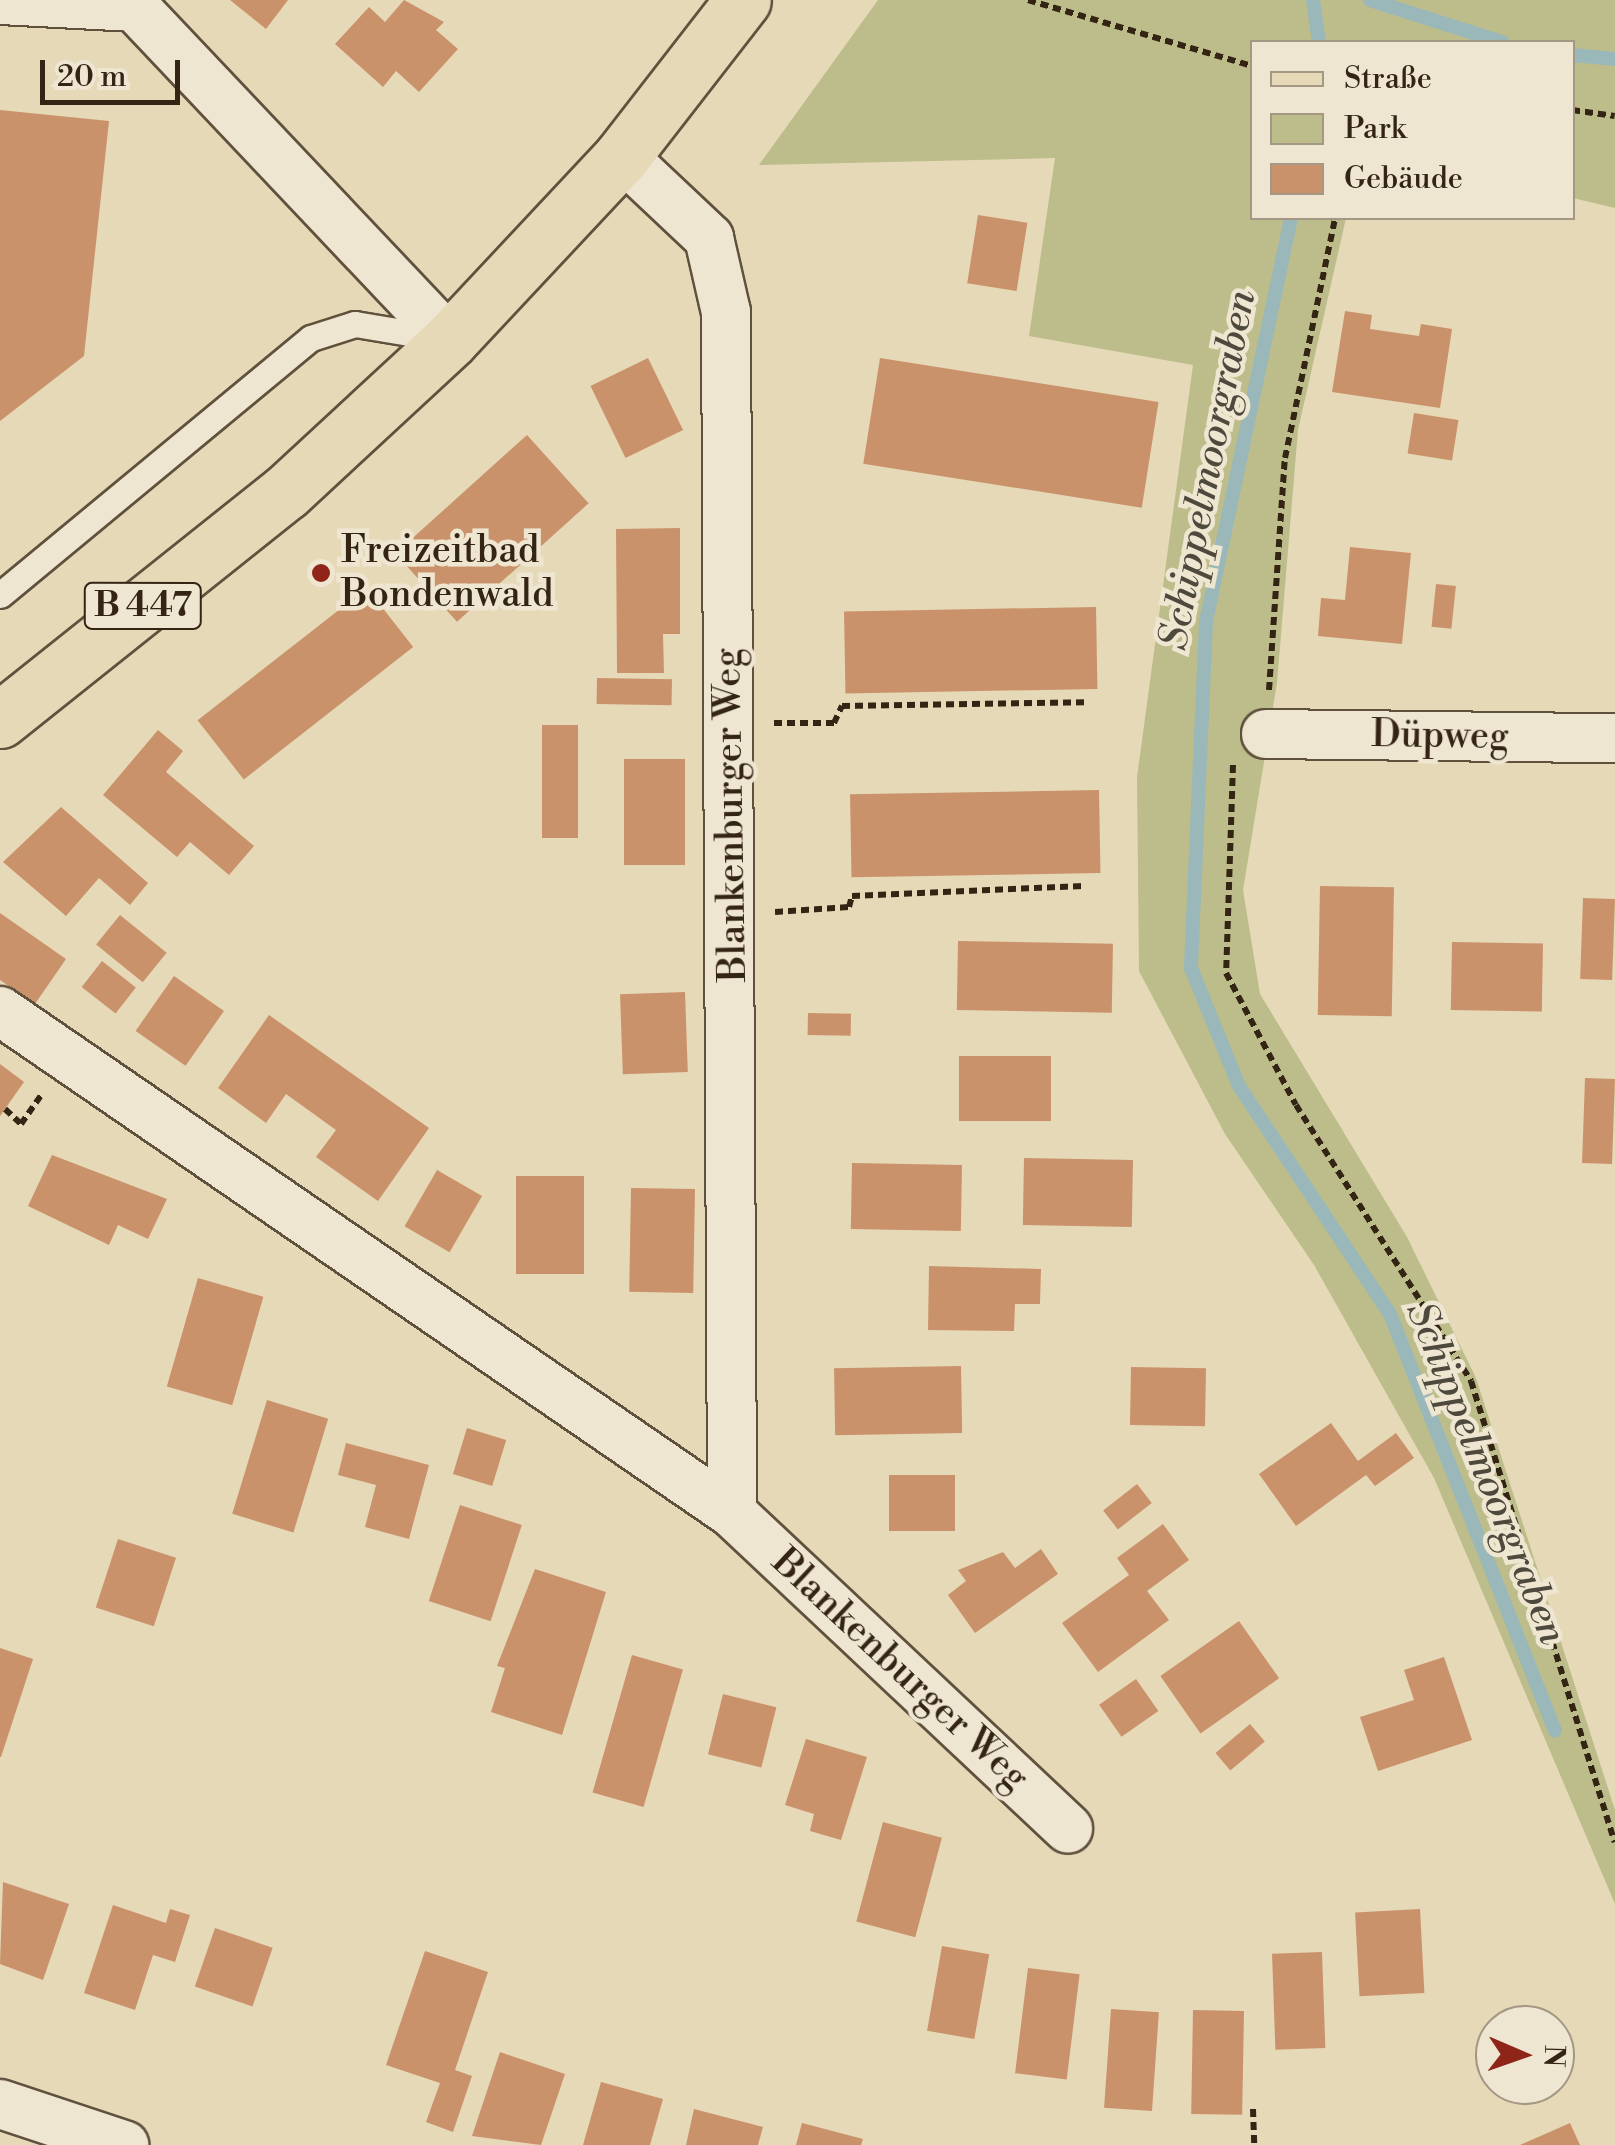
<!DOCTYPE html>
<html>
<head>
<meta charset="utf-8">
<style>
  body { margin:0 }
  #map { position:relative; width:1615px; height:2145px; overflow:hidden; background:#e6d9b8; font-family:"Libre Bodoni",serif }
  div>[style] { position:absolute }
  .green>* { inset:0; background:#bcbd8a }
  .stream>* { height:14px; margin:-7px; padding:0 7px; transform-origin:7px; border-radius:7px; background:#9ab8b9 }
  .building>* { inset:0; background:#ca926a; transform-origin:0 0 }
  .path>* { height:6px; margin-top:-3px; transform-origin:0; background:repeating-linear-gradient(90deg,#342414 0 8px,transparent 0 13px) }
  .roads { filter:drop-shadow(2px 0 #60513d) drop-shadow(-2px 0 #60513d) drop-shadow(0 2px #60513d) drop-shadow(0 -2px #60513d) }
  .lane>* { height:25px; margin:-12.5px; padding:0 12.5px; transform-origin:12.5px; border-radius:12.5px; background:#efe6d1 }
  .street>* { height:48px; margin:-24px; padding:0 24px; transform-origin:24px; border-radius:24px; background:#efe6d1 }
  .primary>* { height:55px; margin:-27.5px; padding:0 27.5px; transform-origin:27.5px; border-radius:27.5px; background:#e6d9b8 }
  .dots>* { width:28px; height:28px; translate:-50% -50%; box-sizing:border-box; border:5px solid #efe6d1; border-radius:50% }
  span { translate:-50% -50%; white-space:nowrap; text-align:center; line-height:1.15; -webkit-text-stroke:9px #efe6d1; paint-order:stroke }
  .shield-label span { padding:2px 8px; background:#efe6d1; border:2px solid; border-radius:8px; -webkit-text-stroke-width:0 }
  .shield-label { font-size:35px; color:#342414; font-weight:700 }
  .poi-label { font-size:38px; color:#342414 }
  .left { translate:0 -50%; text-align:left }
  .street-label { font-size:38px; color:#342414 }
  .water-label { font-size:40px; color:#4e493d; font-style:italic }
  .legend { position:absolute; left:1250px; top:40px; width:325px; height:180px; box-sizing:border-box; background:#efe6d1; border:2px solid #a49885; margin:0; padding:12px 18px; list-style:none; font-size:30px; color:#342414 }
  .legend li { display:flex; align-items:center; gap:20px; height:50px }
  .legend b { width:50px; border:2px solid #a49885 }
  .north { position:absolute; left:1475px; top:2005px; width:100px; height:100px; box-sizing:border-box; background:#efe6d1; border:2px solid #a49885; border-radius:50%; rotate:92deg; font-size:28px; font-weight:700; line-height:40px; text-align:center; color:#342414 }
  .north::after { content:''; display:block; margin:auto; width:35px; height:45px; background:#8f2418; clip-path:polygon(50% 0,100% 100%,50% 72%,0 100%) }
  .scale { position:absolute; left:40px; top:60px; width:140px; height:45px; box-sizing:border-box; border:5px solid #342414; border-top:0; padding-left:12px; font-size:30px; line-height:35px; white-space:nowrap; color:#342414; -webkit-text-stroke:8px #efe6d1; paint-order:stroke }
</style>
</head>
<body>
<div id="map">
  <div class="green">
    <div style="clip-path:polygon(878px 0,1615px 0,1615px 208px,1573px 198px,1572px 42px,1252px 42px,1252px 218px,1346px 218px,1298px 430px,1277px 683px,1243px 890px,1260px 994px,1407px 1237px,1476px 1378px,1615px 1810px,1615px 1904px,1434px 1478px,1314px 1265px,1225px 1134px,1139px 971px,1137px 777px,1193px 365px,1029px 336px,1055px 158px,759px 165px)"></div>
  </div>
  <div class="stream">
    <div style="left:1313px;top:0;width:42px;rotate:81.9deg"></div>
    <div style="left:1370px;top:0;width:139px;rotate:17.7deg"></div>
    <div style="left:1572px;top:55px;width:43px;rotate:5.3deg"></div>
    <div style="left:1291px;top:218px;width:413px;rotate:101.9deg"></div>
    <div style="left:1206px;top:622px;width:346px;rotate:92.5deg"></div>
    <div style="left:1191px;top:968px;width:127px;rotate:67.9deg"></div>
    <div style="left:1239px;top:1086px;width:273px;rotate:56.5deg"></div>
    <div style="left:1390px;top:1314px;width:448px;rotate:68.4deg"></div>
  </div>
  <div class="building">
    <div style="clip-path:polygon(230px 0,288px 0,266px 29px)"></div>
    <div style="clip-path:polygon(404px 0,444px 22px,436px 30px,458px 49px,419px 92px,396px 71px,383px 87px,335px 44px,369px 7px,385px 22px)"></div>
    <div style="clip-path:polygon(0 110px,109px 121px,84px 356px,0 421px)"></div>
    <div style="left:978px;top:215px;width:50px;height:69px;rotate:9deg"></div>
    <div style="clip-path:polygon(1345px 311px,1372px 315px,1370px 329px,1419px 336px,1421px 324px,1452px 329px,1440px 408px,1332px 392px)"></div>
    <div style="left:648px;top:358px;width:80px;height:64px;rotate:64deg"></div>
    <div style="left:880px;top:358px;width:282px;height:107px;rotate:9deg"></div>
    <div style="left:1414px;top:413px;width:45px;height:41px;rotate:9deg"></div>
    <div style="left:527px;top:435px;width:92px;height:177px;rotate:48deg"></div>
    <div style="clip-path:polygon(680px 528px,680px 634px,663px 634px,664px 673px,617px 673px,616px 529px)"></div>
    <div style="clip-path:polygon(1350px 547px,1411px 553px,1402px 644px,1318px 636px,1321px 598px,1345px 600px)"></div>
    <div style="left:1436px;top:584px;width:20px;height:43px;rotate:6deg"></div>
    <div style="left:367px;top:588px;width:75px;height:215px;rotate:52deg"></div>
    <div style="left:1096px;top:607px;width:82px;height:252px;rotate:89deg"></div>
    <div style="left:597px;top:678px;width:75px;height:26px;rotate:1deg"></div>
    <div style="left:542px;top:725px;width:36px;height:113px"></div>
    <div style="clip-path:polygon(158px 730px,183px 751px,166px 772px,254px 846px,229px 875px,190px 842px,177px 857px,103px 795px)"></div>
    <div style="left:624px;top:759px;width:61px;height:106px"></div>
    <div style="left:1099px;top:790px;width:83px;height:249px;rotate:89deg"></div>
    <div style="clip-path:polygon(61px 807px,148px 883px,130px 905px,99px 878px,66px 916px,3px 862px)"></div>
    <div style="left:1320px;top:886px;width:74px;height:129px;rotate:1deg"></div>
    <div style="left:1583px;top:898px;width:32px;height:81px;rotate:2deg"></div>
    <div style="clip-path:polygon(0 913px,66px 959px,35px 1004px,0 980px)"></div>
    <div style="left:120px;top:915px;width:60px;height:38px;rotate:39deg"></div>
    <div style="left:958px;top:941px;width:155px;height:69px;rotate:1deg"></div>
    <div style="left:1452px;top:942px;width:91px;height:68px;rotate:1deg"></div>
    <div style="left:102px;top:961px;width:43px;height:33px;rotate:38deg"></div>
    <div style="left:174px;top:976px;width:61px;height:67px;rotate:35deg"></div>
    <div style="left:685px;top:992px;width:80px;height:65px;rotate:88deg"></div>
    <div style="left:808px;top:1013px;width:43px;height:22px;rotate:1deg"></div>
    <div style="clip-path:polygon(269px 1015px,429px 1128px,378px 1201px,316px 1157px,336px 1130px,286px 1094px,266px 1123px,218px 1088px)"></div>
    <div style="left:959px;top:1056px;width:92px;height:65px"></div>
    <div style="clip-path:polygon(0 1064px,24px 1082px,0 1116px)"></div>
    <div style="left:1585px;top:1078px;width:30px;height:85px;rotate:2deg"></div>
    <div style="clip-path:polygon(52px 1155px,167px 1199px,148px 1239px,118px 1225px,109px 1245px,28px 1206px)"></div>
    <div style="left:1024px;top:1158px;width:109px;height:67px;rotate:1deg"></div>
    <div style="left:852px;top:1163px;width:110px;height:66px;rotate:1deg"></div>
    <div style="left:437px;top:1170px;width:52px;height:65px;rotate:30deg"></div>
    <div style="left:516px;top:1176px;width:68px;height:98px"></div>
    <div style="left:695px;top:1189px;width:104px;height:64px;rotate:91deg"></div>
    <div style="clip-path:polygon(929px 1266px,1041px 1269px,1040px 1304px,1015px 1304px,1014px 1331px,928px 1330px)"></div>
    <div style="left:198px;top:1278px;width:68px;height:113px;rotate:16deg"></div>
    <div style="left:961px;top:1366px;width:67px;height:127px;rotate:89deg"></div>
    <div style="left:1131px;top:1367px;width:75px;height:58px;rotate:1deg"></div>
    <div style="left:267px;top:1400px;width:64px;height:119px;rotate:17deg"></div>
    <div style="clip-path:polygon(1331px 1423px,1358px 1461px,1396px 1433px,1414px 1458px,1375px 1486px,1366px 1475px,1296px 1526px,1259px 1474px)"></div>
    <div style="left:467px;top:1428px;width:41px;height:48px;rotate:17deg"></div>
    <div style="clip-path:polygon(346px 1443px,429px 1465px,409px 1539px,365px 1527px,376px 1485px,338px 1475px)"></div>
    <div style="left:889px;top:1475px;width:66px;height:56px"></div>
    <div style="left:1137px;top:1484px;width:24px;height:43px;rotate:52deg"></div>
    <div style="left:460px;top:1505px;width:65px;height:101px;rotate:18deg"></div>
    <div style="clip-path:polygon(1163px 1524px,1189px 1560px,1147px 1591px,1169px 1620px,1098px 1672px,1062px 1623px,1129px 1575px,1117px 1558px)"></div>
    <div style="left:118px;top:1539px;width:61px;height:72px;rotate:18deg"></div>
    <div style="clip-path:polygon(1041px 1549px,1058px 1574px,975px 1633px,948px 1595px,966px 1581px,958px 1570px,1003px 1552px,1015px 1568px)"></div>
    <div style="clip-path:polygon(535px 1569px,606px 1592px,562px 1735px,491px 1712px,505px 1668px,497px 1666px)"></div>
    <div style="left:1239px;top:1621px;width:70px;height:96px;rotate:55deg"></div>
    <div style="clip-path:polygon(0 1648px,33px 1659px,1px 1757px,0 1757px)"></div>
    <div style="left:632px;top:1655px;width:53px;height:143px;rotate:16deg"></div>
    <div style="clip-path:polygon(1444px 1657px,1472px 1740px,1378px 1771px,1360px 1717px,1414px 1700px,1404px 1670px)"></div>
    <div style="left:1136px;top:1679px;width:39px;height:45px;rotate:55deg"></div>
    <div style="left:723px;top:1694px;width:55px;height:62px;rotate:14deg"></div>
    <div style="left:1250px;top:1724px;width:23px;height:45px;rotate:50deg"></div>
    <div style="clip-path:polygon(806px 1739px,867px 1757px,841px 1840px,810px 1831px,814px 1814px,785px 1805px)"></div>
    <div style="left:883px;top:1822px;width:61px;height:103px;rotate:15deg"></div>
    <div style="clip-path:polygon(3px 1882px,69px 1904px,43px 1980px,0 1964px)"></div>
    <div style="clip-path:polygon(113px 1905px,166px 1923px,170px 1909px,190px 1915px,175px 1962px,153px 1955px,135px 2010px,84px 1993px)"></div>
    <div style="left:1420px;top:1909px;width:84px;height:65px;rotate:87deg"></div>
    <div style="left:215px;top:1928px;width:61px;height:62px;rotate:19deg"></div>
    <div style="left:942px;top:1946px;width:48px;height:86px;rotate:10deg"></div>
    <div style="clip-path:polygon(425px 1951px,488px 1972px,455px 2070px,472px 2076px,453px 2132px,426px 2122px,440px 2083px,386px 2065px)"></div>
    <div style="left:1322px;top:1952px;width:96px;height:50px;rotate:88deg"></div>
    <div style="left:1028px;top:1968px;width:52px;height:106px;rotate:7deg"></div>
    <div style="left:1111px;top:2009px;width:48px;height:99px;rotate:4deg"></div>
    <div style="left:1193px;top:2010px;width:51px;height:104px;rotate:1deg"></div>
    <div style="clip-path:polygon(500px 2052px,565px 2074px,541px 2145px,472px 2136px)"></div>
    <div style="clip-path:polygon(601px 2082px,663px 2099px,650px 2145px,583px 2145px)"></div>
    <div style="clip-path:polygon(694px 2109px,763px 2127px,758px 2145px,686px 2145px)"></div>
    <div style="clip-path:polygon(802px 2123px,863px 2139px,861px 2145px,796px 2145px)"></div>
    <div style="clip-path:polygon(1570px 2123px,1580px 2145px,1520px 2145px)"></div>
  </div>
  <div class="path">
    <div style="left:1028px;top:0;width:234px;rotate:16.4deg"></div>
    <div style="left:1572px;top:110px;width:43px;rotate:7.9deg"></div>
    <div style="left:1269px;top:690px;width:233px;rotate:-86.1deg"></div>
    <div style="left:1285px;top:458px;width:245px;rotate:-78.2deg"></div>
    <div style="left:774px;top:723px;width:60px"></div>
    <div style="left:834px;top:723px;width:19px;rotate:-65deg"></div>
    <div style="left:842px;top:706px;width:245px;rotate:-0.9deg"></div>
    <div style="left:1233px;top:765px;width:208px;rotate:91.9deg"></div>
    <div style="left:1226px;top:973px;width:149px;rotate:62.1deg"></div>
    <div style="left:1296px;top:1105px;width:327px;rotate:57.6deg"></div>
    <div style="left:1471px;top:1381px;width:483px;rotate:72.7deg"></div>
    <div style="left:775px;top:912px;width:74px;rotate:-3.9deg"></div>
    <div style="left:849px;top:907px;width:11px;rotate:-75deg"></div>
    <div style="left:852px;top:896px;width:232px;rotate:-2.5deg"></div>
    <div style="left:5px;top:1109px;width:22px;rotate:43deg"></div>
    <div style="left:21px;top:1124px;width:35px;rotate:-55deg"></div>
    <div style="left:1253px;top:2109px;width:36px;rotate:88deg"></div>
  </div>
  <div class="roads">
    <div class="lane">
      <div style="left:0;top:595px;width:403px;rotate:-39.6deg"></div>
      <div style="left:311px;top:338px;width:46px;rotate:-17.7deg"></div>
      <div style="left:355px;top:324px;width:91px;rotate:9.5deg"></div>
    </div>
    <div class="street">
      <div style="left:1px;top:0;width:135px;rotate:3deg"></div>
      <div style="left:128px;top:0;width:468px;rotate:46.6deg"></div>
      <div style="left:622px;top:156px;width:120px;rotate:43.3deg"></div>
      <div style="left:709px;top:238px;width:76px;rotate:77.1deg"></div>
      <div style="left:726px;top:312px;width:1201px;rotate:89.71deg"></div>
      <div style="left:732px;top:1513px;width:461px;rotate:43.2deg"></div>
      <div style="left:1266px;top:734px;width:349px;rotate:0.7deg"></div>
      <div style="left:0;top:1011px;width:888px;rotate:34.44deg"></div>
      <div style="left:0;top:2104px;width:131px;rotate:18.3deg"></div>
    </div>
    <div class="primary">
      <div style="left:0;top:720px;width:366px;rotate:-38.6deg"></div>
      <div style="left:286px;top:492px;width:224px;rotate:-42.8deg"></div>
      <div style="left:450px;top:340px;width:252px;rotate:-46.9deg"></div>
      <div style="left:622px;top:156px;width:197px;rotate:-52.2deg"></div>
    </div>
  </div>
  <div class="dots">
    <div style="left:321px;top:573px;background:#8f2418"></div>
  </div>
  <div class="shield-label">
    <span style="left:143px;top:606px">B 447</span>
  </div>
  <div class="poi-label">
    <span class="left" style="left:341px;top:573px">Freizeitbad<br>Bondenwald</span>
  </div>
  <div class="street-label">
    <span style="left:1440px;top:736px;rotate:1deg">Düpweg</span>
    <span style="left:731px;top:815px;rotate:-91deg">Blankenburger Weg</span>
    <span style="left:900px;top:1670px;rotate:43deg">Blankenburger Weg</span>
  </div>
  <div class="water-label">
    <span style="left:1208px;top:470px;rotate:-79deg">Schippelmoorgraben</span>
    <span style="left:1486px;top:1473px;rotate:68deg">Schippelmoorgraben</span>
  </div>
  <ul class="legend">
  <li><b style="height:12px;background:#e6d9b8"></b>Straße</li>
  <li><b style="height:28px;background:#bcbd8a"></b>Park</li>
  <li><b style="height:28px;background:#ca926a"></b>Gebäude</li>
  </ul>
  <div class="north">N</div>
  <div class="scale">20 m</div>
</div>
</body>
</html>
